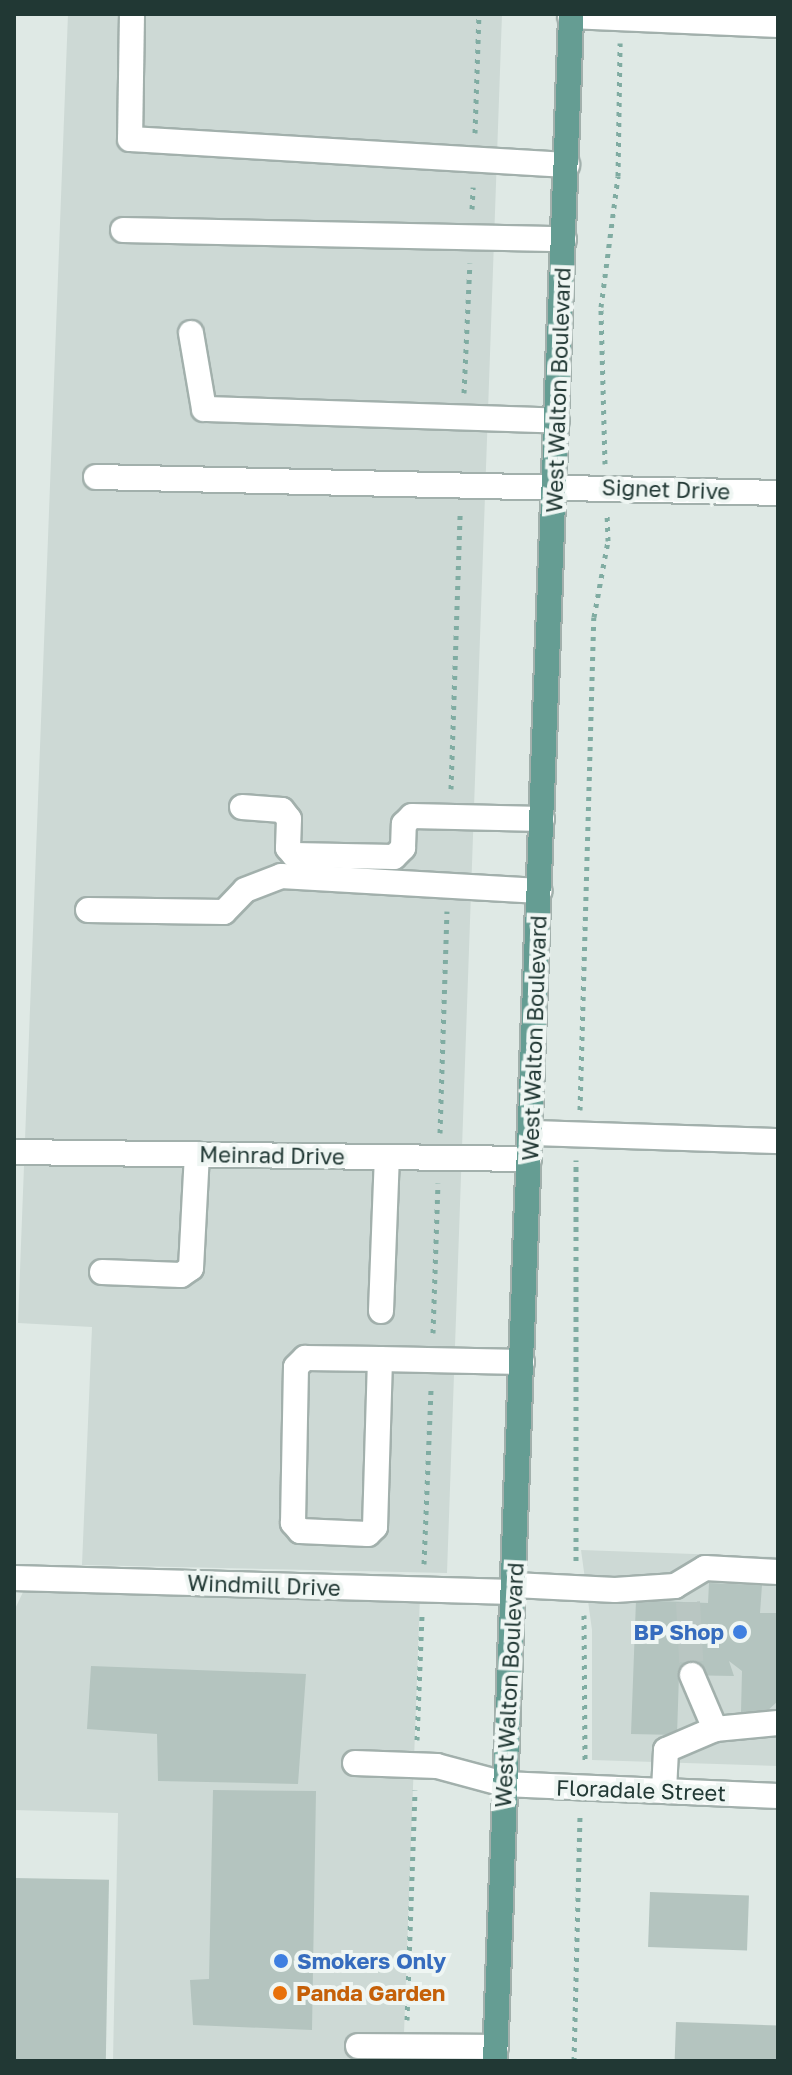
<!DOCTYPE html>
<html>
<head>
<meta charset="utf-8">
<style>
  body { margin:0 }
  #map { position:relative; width:792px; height:2075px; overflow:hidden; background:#dfe9e5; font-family:"Golos Text",sans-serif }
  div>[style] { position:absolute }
  .built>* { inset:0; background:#cdd9d5 }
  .building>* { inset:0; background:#b4c4bf; transform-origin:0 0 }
  .minor-tunnel>* { height:24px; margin-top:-12px; transform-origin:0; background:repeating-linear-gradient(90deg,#b9c6c2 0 24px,transparent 0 36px) }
  .path>* { height:5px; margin-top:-2.5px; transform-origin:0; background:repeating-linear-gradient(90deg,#80aca2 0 4px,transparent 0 10px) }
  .roads { filter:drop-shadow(2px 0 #a2b0ac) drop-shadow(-2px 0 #a2b0ac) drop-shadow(0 2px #a2b0ac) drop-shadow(0 -2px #a2b0ac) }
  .minor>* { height:24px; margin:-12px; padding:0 12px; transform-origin:12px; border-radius:12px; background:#fff }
  .major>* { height:24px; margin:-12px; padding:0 12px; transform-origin:12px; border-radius:12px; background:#659d93 }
  .dots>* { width:22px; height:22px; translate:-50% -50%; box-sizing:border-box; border:4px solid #eff6f3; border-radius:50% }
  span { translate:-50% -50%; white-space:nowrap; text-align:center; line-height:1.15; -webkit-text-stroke:8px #eff6f3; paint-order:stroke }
  .street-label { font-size:22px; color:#213834 }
  .shop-label { font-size:22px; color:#366cbe; font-weight:700 }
  .right { translate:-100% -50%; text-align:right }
  .left { translate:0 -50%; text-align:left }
  .food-label { font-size:22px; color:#c56008; font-weight:700 }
  .frame { position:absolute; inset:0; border:16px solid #213834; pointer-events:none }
</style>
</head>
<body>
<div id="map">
  <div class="built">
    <div style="clip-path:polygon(68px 14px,502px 14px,447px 1573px,82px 1565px,92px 1327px,18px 1323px)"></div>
    <div style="clip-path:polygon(581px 1550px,778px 1557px,778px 1766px,592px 1760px,592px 1630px)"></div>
    <div style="clip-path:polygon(24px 1590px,420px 1596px,403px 2061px,113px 2061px,118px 1813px,14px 1810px,14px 1611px)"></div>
  </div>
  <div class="building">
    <div style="clip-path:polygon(709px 1583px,762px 1585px,760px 1613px,778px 1613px,778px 1701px,765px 1713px,741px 1712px,742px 1671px,729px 1661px,734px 1676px,679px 1675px,677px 1735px,631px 1734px,636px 1600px,708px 1603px)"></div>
    <div style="clip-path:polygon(91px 1666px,306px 1674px,298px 1784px,158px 1781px,157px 1734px,87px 1729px)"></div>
    <div style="clip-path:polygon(213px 1790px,316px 1791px,312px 2030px,193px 2025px,190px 1980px,209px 1979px)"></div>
    <div style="left:14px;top:1878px;width:95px;height:183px;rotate:1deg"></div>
    <div style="left:650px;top:1892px;width:99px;height:55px;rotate:2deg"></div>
    <div style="left:676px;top:2022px;width:102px;height:39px;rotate:2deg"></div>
  </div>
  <div class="minor-tunnel">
    <div style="left:688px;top:1602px;width:73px;rotate:86.9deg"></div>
  </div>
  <div class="path">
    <div style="left:475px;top:133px;width:119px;rotate:-88.1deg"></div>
    <div style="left:472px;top:209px;width:22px;rotate:-87deg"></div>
    <div style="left:464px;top:393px;width:130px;rotate:-87.4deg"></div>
    <div style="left:605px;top:464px;width:157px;rotate:-91.5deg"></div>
    <div style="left:601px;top:307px;width:132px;rotate:-82.6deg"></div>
    <div style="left:618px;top:176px;width:133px;rotate:-89.1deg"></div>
    <div style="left:451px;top:789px;width:278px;rotate:-88.1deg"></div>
    <div style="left:580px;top:1110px;width:493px;rotate:-88.4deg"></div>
    <div style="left:594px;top:617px;width:77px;rotate:-79.6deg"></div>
    <div style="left:608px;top:541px;width:27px;rotate:-92deg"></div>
    <div style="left:440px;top:1133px;width:222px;rotate:-88.2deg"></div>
    <div style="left:433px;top:1333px;width:150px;rotate:-88.1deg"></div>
    <div style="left:576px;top:1561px;width:401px;rotate:-90deg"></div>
    <div style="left:424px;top:1564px;width:178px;rotate:-87.7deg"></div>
    <div style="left:584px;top:1615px;width:145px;rotate:89.6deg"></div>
    <div style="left:417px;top:1740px;width:126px;rotate:-87.7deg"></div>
    <div style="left:407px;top:2020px;width:230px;rotate:-88deg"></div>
    <div style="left:574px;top:2061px;width:247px;rotate:-88.6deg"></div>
  </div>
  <div class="roads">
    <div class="minor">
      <div style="left:132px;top:14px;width:125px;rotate:90.9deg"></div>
      <div style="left:130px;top:139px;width:438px;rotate:3.4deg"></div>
      <div style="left:570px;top:16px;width:208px;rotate:2.5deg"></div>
      <div style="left:123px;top:230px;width:441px;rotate:1.2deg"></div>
      <div style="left:191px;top:333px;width:77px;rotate:80.3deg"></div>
      <div style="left:204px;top:409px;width:353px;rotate:1.9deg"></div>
      <div style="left:96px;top:477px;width:682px;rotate:1.34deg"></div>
      <div style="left:242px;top:807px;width:40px;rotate:4.3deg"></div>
      <div style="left:282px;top:810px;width:11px;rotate:52deg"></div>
      <div style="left:289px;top:819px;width:29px;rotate:92deg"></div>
      <div style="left:288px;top:848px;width:9px;rotate:49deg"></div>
      <div style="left:294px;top:855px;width:100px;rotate:1.1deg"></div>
      <div style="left:394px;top:857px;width:13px;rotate:-45deg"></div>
      <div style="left:403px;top:848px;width:24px;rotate:-88deg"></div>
      <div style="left:404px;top:824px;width:11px;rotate:-45deg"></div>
      <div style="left:412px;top:816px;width:130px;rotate:1.3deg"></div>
      <div style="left:88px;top:910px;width:136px;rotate:0.8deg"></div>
      <div style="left:224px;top:912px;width:30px;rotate:-46deg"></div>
      <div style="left:245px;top:890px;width:39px;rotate:-21deg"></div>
      <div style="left:281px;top:876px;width:259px;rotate:3.3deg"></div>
      <div style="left:531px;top:1133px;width:247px;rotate:1.9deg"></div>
      <div style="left:14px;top:1152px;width:515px;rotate:0.78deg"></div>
      <div style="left:102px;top:1272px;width:79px;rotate:2.2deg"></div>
      <div style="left:181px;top:1275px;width:12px;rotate:-35deg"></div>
      <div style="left:191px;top:1268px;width:114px;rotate:-87deg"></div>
      <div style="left:381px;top:1311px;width:154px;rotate:-87.8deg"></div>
      <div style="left:380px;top:1359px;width:168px;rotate:91.7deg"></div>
      <div style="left:375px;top:1527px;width:10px;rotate:135deg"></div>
      <div style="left:368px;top:1534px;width:68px;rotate:-177.5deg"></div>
      <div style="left:300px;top:1531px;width:11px;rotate:-131deg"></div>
      <div style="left:293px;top:1523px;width:156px;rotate:-88.9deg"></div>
      <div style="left:296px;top:1367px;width:13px;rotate:-45deg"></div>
      <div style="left:305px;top:1358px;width:75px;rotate:0.8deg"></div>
      <div style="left:380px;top:1359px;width:142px;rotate:1.2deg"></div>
      <div style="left:14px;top:1578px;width:499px;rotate:1.6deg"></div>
      <div style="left:514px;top:1585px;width:101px;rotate:2.8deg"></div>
      <div style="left:615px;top:1590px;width:60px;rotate:-3.8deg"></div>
      <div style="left:675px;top:1586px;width:35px;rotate:-31deg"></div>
      <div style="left:705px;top:1568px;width:73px;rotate:3.1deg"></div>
      <div style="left:692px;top:1675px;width:59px;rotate:66.9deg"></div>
      <div style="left:355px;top:1763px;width:82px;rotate:2.1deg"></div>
      <div style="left:437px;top:1766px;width:69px;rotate:15deg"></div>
      <div style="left:504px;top:1784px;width:274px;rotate:2.5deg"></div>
      <div style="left:664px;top:1791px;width:41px;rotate:-87.2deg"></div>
      <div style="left:666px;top:1750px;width:53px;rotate:-23.2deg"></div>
      <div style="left:715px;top:1729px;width:63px;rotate:-5.4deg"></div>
      <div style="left:358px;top:2046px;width:138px;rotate:0.4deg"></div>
    </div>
    <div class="major">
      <div style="left:495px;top:2061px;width:2048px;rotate:-87.87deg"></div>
    </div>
  </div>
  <div class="dots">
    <div style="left:740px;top:1632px;background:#3f7fe0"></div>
    <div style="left:281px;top:1961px;background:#3f7fe0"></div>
    <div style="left:280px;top:1993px;background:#e8710a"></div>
  </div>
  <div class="street-label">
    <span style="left:558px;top:390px;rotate:-88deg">West Walton Boulevard</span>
    <span style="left:666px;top:489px;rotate:2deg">Signet Drive</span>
    <span style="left:534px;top:1038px;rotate:-88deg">West Walton Boulevard</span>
    <span style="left:272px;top:1155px;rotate:1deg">Meinrad Drive</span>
    <span style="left:264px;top:1585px;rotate:2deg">Windmill Drive</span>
    <span style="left:509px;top:1685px;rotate:-87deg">West Walton Boulevard</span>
    <span style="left:641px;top:1790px;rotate:2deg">Floradale Street</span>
  </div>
  <div class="shop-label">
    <span class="right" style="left:724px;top:1632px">BP Shop</span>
    <span class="left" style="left:297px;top:1961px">Smokers Only</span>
  </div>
  <div class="food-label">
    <span class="left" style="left:296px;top:1993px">Panda Garden</span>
  </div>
  <div class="frame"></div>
</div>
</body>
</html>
